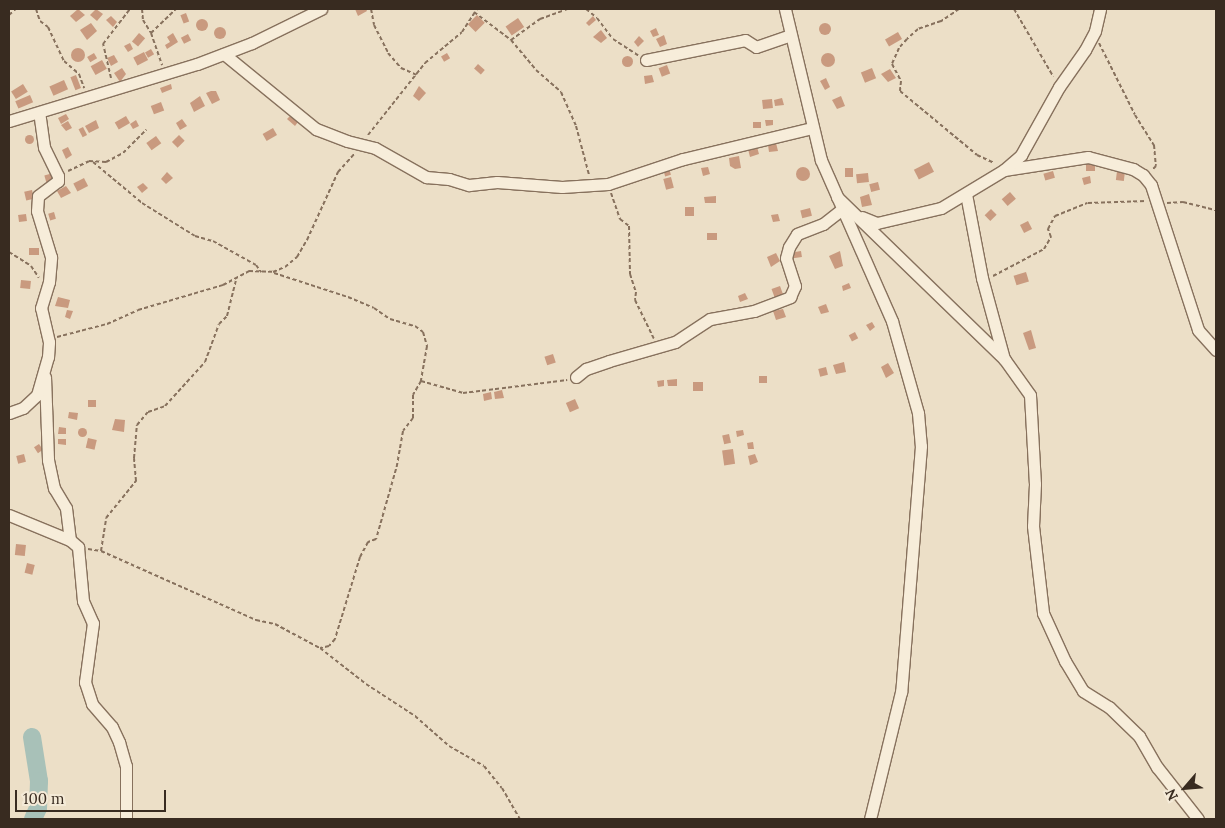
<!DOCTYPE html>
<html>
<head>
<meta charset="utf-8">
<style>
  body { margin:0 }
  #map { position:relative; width:1225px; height:828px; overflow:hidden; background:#ecdfc7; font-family:Lora,serif }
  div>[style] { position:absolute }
  .river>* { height:18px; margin:-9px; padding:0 9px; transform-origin:9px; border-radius:9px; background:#a8c1b8 }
  .building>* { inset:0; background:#c99a7f; transform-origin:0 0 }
  .round { border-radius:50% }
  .path>* { height:2px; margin-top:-1px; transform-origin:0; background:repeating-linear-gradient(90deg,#87715d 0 4px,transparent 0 6.5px) }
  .roads { filter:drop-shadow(1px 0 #87715d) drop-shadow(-1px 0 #87715d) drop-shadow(0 1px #87715d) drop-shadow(0 -1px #87715d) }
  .minor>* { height:11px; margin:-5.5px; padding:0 5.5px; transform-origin:5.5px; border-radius:5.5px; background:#f7edda }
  span { translate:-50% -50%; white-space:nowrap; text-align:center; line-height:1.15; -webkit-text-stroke:5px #f4ead7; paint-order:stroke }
  .frame { position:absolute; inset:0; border:10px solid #382b20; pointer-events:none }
  .north { position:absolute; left:1160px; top:763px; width:50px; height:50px; -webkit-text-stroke:4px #f4ead7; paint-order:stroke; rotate:243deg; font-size:14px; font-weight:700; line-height:20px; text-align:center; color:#382b20 }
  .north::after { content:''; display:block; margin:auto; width:18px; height:22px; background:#382b20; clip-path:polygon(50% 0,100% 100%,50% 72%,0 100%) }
  .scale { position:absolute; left:15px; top:790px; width:151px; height:22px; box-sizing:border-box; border:2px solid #382b20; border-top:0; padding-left:6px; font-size:15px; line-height:18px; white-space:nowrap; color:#382b20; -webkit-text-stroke:4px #f4ead7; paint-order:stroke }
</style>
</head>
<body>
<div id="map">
  <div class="river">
    <div style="left:32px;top:737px;width:45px;rotate:81deg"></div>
    <div style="left:39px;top:781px;width:27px;rotate:92deg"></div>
    <div style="left:38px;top:808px;width:12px;rotate:114deg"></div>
  </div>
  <div class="building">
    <div style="clip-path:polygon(78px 9px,85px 15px,76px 22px,70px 16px)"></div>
    <div style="clip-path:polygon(96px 9px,103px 14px,97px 21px,90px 15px)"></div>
    <div style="clip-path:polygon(355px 9px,366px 9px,367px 11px,358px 16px)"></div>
    <div style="left:186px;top:13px;width:9px;height:6px;rotate:69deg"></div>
    <div style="left:477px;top:15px;width:11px;height:13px;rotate:45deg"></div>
    <div style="clip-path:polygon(111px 16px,117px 22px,113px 27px,106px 20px)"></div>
    <div style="clip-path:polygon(593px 16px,596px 20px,589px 26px,586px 23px)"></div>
    <div style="left:518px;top:18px;width:11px;height:15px;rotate:56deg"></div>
    <div class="round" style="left:196px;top:19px;width:12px;height:12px"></div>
    <div class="round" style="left:819px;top:23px;width:12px;height:12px"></div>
    <div style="clip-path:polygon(91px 23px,97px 31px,87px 40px,80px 30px)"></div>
    <div class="round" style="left:214px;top:27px;width:12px;height:12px"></div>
    <div style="clip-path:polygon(656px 28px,659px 35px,653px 37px,650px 31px)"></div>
    <div style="clip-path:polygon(601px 30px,607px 38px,601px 43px,593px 37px)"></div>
    <div style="left:898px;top:32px;width:8px;height:15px;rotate:60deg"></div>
    <div style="left:139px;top:33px;width:8px;height:11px;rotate:40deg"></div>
    <div style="clip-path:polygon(173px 33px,178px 42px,167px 49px,165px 45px,170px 42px,167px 37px)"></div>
    <div style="left:188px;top:34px;width:7px;height:8px;rotate:63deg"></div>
    <div style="clip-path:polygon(664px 35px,667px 44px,660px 47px,656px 39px)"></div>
    <div style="clip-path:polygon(639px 36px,644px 41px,638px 47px,634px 42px)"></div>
    <div style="clip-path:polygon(130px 43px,133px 49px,128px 52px,124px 46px)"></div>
    <div class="round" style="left:71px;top:48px;width:14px;height:14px"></div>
    <div style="left:151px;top:49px;width:6px;height:7px;rotate:59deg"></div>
    <div style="left:144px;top:52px;width:9px;height:12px;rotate:63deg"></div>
    <div class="round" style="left:821px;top:53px;width:14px;height:14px"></div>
    <div style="left:94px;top:53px;width:6px;height:8px;rotate:59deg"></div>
    <div style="left:447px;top:53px;width:6px;height:7px;rotate:59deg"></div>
    <div style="clip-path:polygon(114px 55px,118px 62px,111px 66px,107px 58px)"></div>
    <div class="round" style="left:621.5px;top:55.5px;width:11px;height:11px"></div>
    <div style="left:102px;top:60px;width:10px;height:13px;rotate:61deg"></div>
    <div style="left:478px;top:64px;width:9px;height:6px;rotate:41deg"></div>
    <div style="left:667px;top:65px;width:9px;height:9px;rotate:69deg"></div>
    <div style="clip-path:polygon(122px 68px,126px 74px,120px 82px,114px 73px)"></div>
    <div style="left:872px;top:68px;width:11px;height:12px;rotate:68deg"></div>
    <div style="clip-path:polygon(890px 69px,896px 78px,888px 82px,881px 74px)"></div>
    <div style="left:76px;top:75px;width:14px;height:6px;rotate:69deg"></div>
    <div style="clip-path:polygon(652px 75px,654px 82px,645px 84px,644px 76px)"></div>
    <div style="clip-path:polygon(826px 78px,830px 87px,825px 90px,820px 81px)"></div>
    <div style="left:64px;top:80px;width:10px;height:16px;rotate:66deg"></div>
    <div style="left:23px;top:84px;width:9px;height:14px;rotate:58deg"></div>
    <div style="clip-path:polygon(171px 84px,172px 89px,162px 93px,160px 88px)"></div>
    <div style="clip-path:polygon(419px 86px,426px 93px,419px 101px,413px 96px)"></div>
    <div style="clip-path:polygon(211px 91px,216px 91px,220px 100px,212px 104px,206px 93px)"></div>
    <div style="left:30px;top:95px;width:8px;height:16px;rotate:67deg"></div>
    <div style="clip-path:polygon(200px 96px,205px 106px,194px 112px,190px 103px)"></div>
    <div style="clip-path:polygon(841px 96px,845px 106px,837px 109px,832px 100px)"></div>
    <div style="clip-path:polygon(782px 98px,784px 105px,775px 106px,774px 100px)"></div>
    <div style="left:772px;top:99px;width:9px;height:10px;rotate:84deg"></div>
    <div style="left:161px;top:102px;width:9px;height:11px;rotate:69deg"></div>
    <div style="clip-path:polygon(66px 114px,69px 119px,61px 124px,58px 118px)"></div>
    <div style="clip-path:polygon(291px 115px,298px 122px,295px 126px,287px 119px)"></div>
    <div style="left:126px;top:116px;width:8px;height:13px;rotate:60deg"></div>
    <div style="clip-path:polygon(182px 119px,187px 126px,180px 130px,176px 123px)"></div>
    <div style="clip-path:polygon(96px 120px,99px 128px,89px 133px,85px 126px)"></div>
    <div style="clip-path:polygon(136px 120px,139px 126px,133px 129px,130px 124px)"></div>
    <div style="clip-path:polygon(765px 120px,773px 120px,773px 125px,766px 126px)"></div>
    <div style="clip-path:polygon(68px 121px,72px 128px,66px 131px,61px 125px)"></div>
    <div style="left:753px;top:122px;width:8px;height:6px"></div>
    <div style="left:83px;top:127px;width:9px;height:5px;rotate:63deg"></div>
    <div style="left:273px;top:128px;width:8px;height:12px;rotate:60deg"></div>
    <div class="round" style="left:24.5px;top:134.5px;width:9px;height:9px"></div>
    <div style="left:179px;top:135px;width:8px;height:10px;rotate:45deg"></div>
    <div style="left:156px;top:136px;width:9px;height:12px;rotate:54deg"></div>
    <div style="clip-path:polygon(776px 143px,778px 151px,769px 152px,768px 145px)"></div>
    <div style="clip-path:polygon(68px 147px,72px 155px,66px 159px,62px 150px)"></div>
    <div style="clip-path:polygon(757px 147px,759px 154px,750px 157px,748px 149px)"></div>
    <div style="clip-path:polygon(739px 156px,741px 168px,735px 169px,730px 166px,729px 158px)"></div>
    <div style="left:929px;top:162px;width:11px;height:17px;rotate:63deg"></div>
    <div style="left:1086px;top:163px;width:9px;height:8px"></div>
    <div style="clip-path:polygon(708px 167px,710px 174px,703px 176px,701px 168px)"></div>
    <div class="round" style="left:796px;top:167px;width:14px;height:14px"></div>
    <div style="left:669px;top:168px;width:7px;height:6px;rotate:74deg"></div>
    <div style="left:845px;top:168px;width:8px;height:9px"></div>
    <div style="left:1053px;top:171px;width:7px;height:10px;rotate:74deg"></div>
    <div style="left:1117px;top:171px;width:8px;height:9px;rotate:7deg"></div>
    <div style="clip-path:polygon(167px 172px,173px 178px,166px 184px,161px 179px)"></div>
    <div style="left:53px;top:173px;width:7px;height:9px;rotate:74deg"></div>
    <div style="left:868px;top:173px;width:9px;height:12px;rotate:84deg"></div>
    <div style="clip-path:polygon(1090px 176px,1091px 183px,1084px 185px,1082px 178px)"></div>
    <div style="left:671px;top:177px;width:11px;height:8px;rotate:75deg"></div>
    <div style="left:84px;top:178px;width:9px;height:12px;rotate:63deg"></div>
    <div style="left:878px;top:182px;width:8px;height:9px;rotate:76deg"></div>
    <div style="clip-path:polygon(143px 183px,148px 188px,142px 193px,137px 187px)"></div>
    <div style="clip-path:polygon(66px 186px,71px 193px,61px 198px,57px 191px)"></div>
    <div style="left:32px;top:190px;width:9px;height:8px;rotate:77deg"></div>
    <div style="left:1010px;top:192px;width:9px;height:11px;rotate:49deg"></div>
    <div style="clip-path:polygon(869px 194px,872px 205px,862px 207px,860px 197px)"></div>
    <div style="clip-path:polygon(716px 196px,716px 203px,705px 203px,704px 197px)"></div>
    <div style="left:685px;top:207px;width:9px;height:9px"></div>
    <div style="left:810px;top:208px;width:8px;height:10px;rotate:76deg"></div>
    <div style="left:991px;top:209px;width:8px;height:9px;rotate:45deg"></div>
    <div style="left:54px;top:212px;width:7px;height:6px;rotate:74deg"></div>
    <div style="left:26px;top:214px;width:7px;height:8px;rotate:82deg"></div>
    <div style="clip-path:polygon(778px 214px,780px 221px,773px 222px,771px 215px)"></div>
    <div style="left:1028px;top:221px;width:9px;height:9px;rotate:63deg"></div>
    <div style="left:707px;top:233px;width:10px;height:7px"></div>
    <div style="left:39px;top:248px;width:7px;height:10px;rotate:90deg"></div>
    <div style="left:801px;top:251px;width:6px;height:9px;rotate:81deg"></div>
    <div style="clip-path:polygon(840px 251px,843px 266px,835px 269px,829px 256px)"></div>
    <div style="clip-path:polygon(776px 253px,780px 261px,771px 267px,767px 257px)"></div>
    <div style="left:1026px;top:272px;width:10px;height:13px;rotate:73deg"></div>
    <div style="left:21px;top:280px;width:10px;height:8px;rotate:6deg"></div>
    <div style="clip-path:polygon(849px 283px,851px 288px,843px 291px,842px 286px)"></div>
    <div style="left:780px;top:286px;width:12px;height:9px;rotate:70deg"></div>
    <div style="clip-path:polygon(745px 293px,748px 299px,740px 302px,738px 296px)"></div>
    <div style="clip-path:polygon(58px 297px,70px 300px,68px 308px,55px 306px)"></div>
    <div style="clip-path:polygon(826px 304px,829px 312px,821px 314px,818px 307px)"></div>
    <div style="clip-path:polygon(783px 309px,786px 317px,776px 320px,773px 311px)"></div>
    <div style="clip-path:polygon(67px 310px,73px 311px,70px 319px,65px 317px)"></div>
    <div style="clip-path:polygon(872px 322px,875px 327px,870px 331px,866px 325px)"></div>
    <div style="clip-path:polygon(1031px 330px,1036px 348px,1029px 350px,1023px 333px)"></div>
    <div style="left:855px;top:332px;width:7px;height:7px;rotate:63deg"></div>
    <div style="left:553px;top:354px;width:9px;height:9px;rotate:72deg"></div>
    <div style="clip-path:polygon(844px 362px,846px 372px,836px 374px,833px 365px)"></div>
    <div style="clip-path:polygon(888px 363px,894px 373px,886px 378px,881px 367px)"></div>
    <div style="left:826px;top:367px;width:8px;height:8px;rotate:76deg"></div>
    <div style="left:759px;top:376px;width:8px;height:7px"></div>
    <div style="clip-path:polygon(677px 379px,677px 386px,668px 386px,667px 380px)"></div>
    <div style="clip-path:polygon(664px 380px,664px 386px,658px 387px,657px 381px)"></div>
    <div style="left:693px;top:382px;width:10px;height:9px"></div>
    <div style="clip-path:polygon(502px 390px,504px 398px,495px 399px,494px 392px)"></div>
    <div style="clip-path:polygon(491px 392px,492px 399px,484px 401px,483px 394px)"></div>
    <div style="left:575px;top:399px;width:10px;height:10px;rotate:66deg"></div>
    <div style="left:88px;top:400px;width:8px;height:7px"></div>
    <div style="clip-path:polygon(69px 412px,78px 413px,77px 420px,68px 418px)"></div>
    <div style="clip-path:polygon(115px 419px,125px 420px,124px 432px,112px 430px)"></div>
    <div style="clip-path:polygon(59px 427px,66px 428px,66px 434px,58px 434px)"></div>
    <div class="round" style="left:77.5px;top:427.5px;width:9px;height:9px"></div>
    <div style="clip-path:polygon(743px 430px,744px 435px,737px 437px,736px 431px)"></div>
    <div style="left:729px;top:434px;width:9px;height:7px;rotate:77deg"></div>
    <div style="left:88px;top:438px;width:9px;height:10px;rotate:13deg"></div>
    <div style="clip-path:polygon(58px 439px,66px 439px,66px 445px,58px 444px)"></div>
    <div style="clip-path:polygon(753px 442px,754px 449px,748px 449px,747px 443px)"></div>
    <div style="left:39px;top:444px;width:7px;height:6px;rotate:56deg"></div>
    <div style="left:733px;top:449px;width:15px;height:11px;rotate:82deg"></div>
    <div style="left:24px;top:454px;width:8px;height:8px;rotate:76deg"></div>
    <div style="clip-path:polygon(755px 454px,758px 462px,750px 465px,748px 456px)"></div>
    <div style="left:16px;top:544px;width:10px;height:11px;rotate:6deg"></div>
    <div style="left:27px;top:563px;width:8px;height:10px;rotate:14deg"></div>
  </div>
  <div class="path">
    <div style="left:36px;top:9px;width:13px;rotate:72deg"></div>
    <div style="left:40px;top:21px;width:10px;rotate:37deg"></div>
    <div style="left:48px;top:27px;width:38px;rotate:65deg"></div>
    <div style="left:64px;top:61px;width:20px;rotate:41deg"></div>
    <div style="left:79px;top:74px;width:15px;rotate:70deg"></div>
    <div style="left:142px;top:9px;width:11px;rotate:85deg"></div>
    <div style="left:143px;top:20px;width:15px;rotate:58deg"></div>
    <div style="left:151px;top:33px;width:34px;rotate:71deg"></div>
    <div style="left:371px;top:9px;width:16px;rotate:79deg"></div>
    <div style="left:374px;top:25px;width:31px;rotate:63deg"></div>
    <div style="left:388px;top:53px;width:20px;rotate:49deg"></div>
    <div style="left:401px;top:68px;width:17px;rotate:24deg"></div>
    <div style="left:586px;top:9px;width:14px;rotate:39deg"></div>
    <div style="left:597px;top:18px;width:26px;rotate:53deg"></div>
    <div style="left:613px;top:39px;width:30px;rotate:33deg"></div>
    <div style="left:959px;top:9px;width:22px;rotate:146deg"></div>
    <div style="left:941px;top:21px;width:24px;rotate:161deg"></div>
    <div style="left:918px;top:29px;width:15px;rotate:138deg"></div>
    <div style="left:907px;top:39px;width:12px;rotate:132deg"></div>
    <div style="left:899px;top:48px;width:17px;rotate:114deg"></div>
    <div style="left:892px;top:64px;width:19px;rotate:62deg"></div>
    <div style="left:901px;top:81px;width:10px;rotate:96deg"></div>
    <div style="left:900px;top:91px;width:100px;rotate:39.7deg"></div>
    <div style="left:977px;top:155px;width:19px;rotate:25deg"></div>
    <div style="left:1014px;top:9px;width:78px;rotate:59.8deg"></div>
    <div style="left:474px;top:12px;width:46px;rotate:37.1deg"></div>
    <div style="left:511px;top:40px;width:39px;rotate:50deg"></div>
    <div style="left:536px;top:70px;width:33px;rotate:41deg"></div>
    <div style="left:561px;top:92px;width:37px;rotate:66deg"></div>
    <div style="left:576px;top:126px;width:51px;rotate:75.1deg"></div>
    <div style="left:9px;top:15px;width:9px;rotate:-41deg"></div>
    <div style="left:151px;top:33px;width:35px;rotate:-44deg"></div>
    <div style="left:511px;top:40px;width:36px;rotate:-36deg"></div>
    <div style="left:540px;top:19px;width:29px;rotate:-20deg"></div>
    <div style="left:1099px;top:43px;width:80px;rotate:63.4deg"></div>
    <div style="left:1135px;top:115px;width:36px;rotate:58deg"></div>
    <div style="left:1154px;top:145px;width:21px;rotate:85deg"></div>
    <div style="left:1156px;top:166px;width:6px;rotate:135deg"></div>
    <div style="left:111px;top:78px;width:35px;rotate:-103deg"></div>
    <div style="left:103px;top:44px;width:44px;rotate:-52.4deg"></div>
    <div style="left:368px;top:135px;width:92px;rotate:-51.6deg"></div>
    <div style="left:425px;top:63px;width:48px;rotate:-40deg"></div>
    <div style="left:462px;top:32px;width:27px;rotate:-57deg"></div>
    <div style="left:93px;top:162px;width:64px;rotate:39.9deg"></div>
    <div style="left:142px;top:203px;width:62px;rotate:31.9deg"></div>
    <div style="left:195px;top:236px;width:19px;rotate:16deg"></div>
    <div style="left:213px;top:241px;width:49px;rotate:29.2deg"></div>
    <div style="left:256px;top:265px;width:9px;rotate:54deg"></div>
    <div style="left:68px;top:171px;width:23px;rotate:-25deg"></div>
    <div style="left:89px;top:161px;width:17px;rotate:3deg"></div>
    <div style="left:106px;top:162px;width:19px;rotate:-28deg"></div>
    <div style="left:123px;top:153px;width:33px;rotate:-45deg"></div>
    <div style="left:611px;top:193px;width:28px;rotate:71deg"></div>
    <div style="left:620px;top:219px;width:11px;rotate:38deg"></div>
    <div style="left:629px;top:226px;width:48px;rotate:88.8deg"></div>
    <div style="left:630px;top:274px;width:19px;rotate:72deg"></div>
    <div style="left:636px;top:292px;width:8px;rotate:97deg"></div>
    <div style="left:635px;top:300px;width:43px;rotate:64deg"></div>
    <div style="left:1167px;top:203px;width:16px;rotate:-4deg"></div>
    <div style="left:1183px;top:202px;width:34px;rotate:14deg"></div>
    <div style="left:9px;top:252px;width:26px;rotate:32deg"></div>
    <div style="left:31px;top:266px;width:14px;rotate:56deg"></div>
    <div style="left:274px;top:273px;width:78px;rotate:18deg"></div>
    <div style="left:348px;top:297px;width:28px;rotate:23deg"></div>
    <div style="left:374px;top:308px;width:19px;rotate:35deg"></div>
    <div style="left:390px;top:319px;width:26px;rotate:16deg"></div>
    <div style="left:415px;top:326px;width:10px;rotate:37deg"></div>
    <div style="left:423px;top:332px;width:15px;rotate:74deg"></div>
    <div style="left:427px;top:346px;width:36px;rotate:100deg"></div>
    <div style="left:421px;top:381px;width:16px;rotate:120deg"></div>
    <div style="left:413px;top:395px;width:23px;rotate:90deg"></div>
    <div style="left:413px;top:418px;width:16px;rotate:128deg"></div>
    <div style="left:403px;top:431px;width:39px;rotate:100deg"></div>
    <div style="left:396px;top:469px;width:73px;rotate:105.9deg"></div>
    <div style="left:376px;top:539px;width:9px;rotate:159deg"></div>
    <div style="left:368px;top:542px;width:17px;rotate:118deg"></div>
    <div style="left:360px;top:557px;width:86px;rotate:107deg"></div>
    <div style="left:335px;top:639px;width:9px;rotate:131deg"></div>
    <div style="left:329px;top:646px;width:9px;rotate:167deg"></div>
    <div style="left:993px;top:276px;width:58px;rotate:-27.9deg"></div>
    <div style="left:1044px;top:249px;width:14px;rotate:-60deg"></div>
    <div style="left:1051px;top:237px;width:9px;rotate:-111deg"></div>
    <div style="left:1048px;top:229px;width:15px;rotate:-62deg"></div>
    <div style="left:1055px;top:216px;width:35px;rotate:-22deg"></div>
    <div style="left:1088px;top:203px;width:58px;rotate:-2deg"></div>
    <div style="left:57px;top:337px;width:52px;rotate:-14.6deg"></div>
    <div style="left:107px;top:324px;width:34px;rotate:-24deg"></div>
    <div style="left:138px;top:310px;width:89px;rotate:-16.4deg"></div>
    <div style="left:223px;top:285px;width:30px;rotate:-28deg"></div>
    <div style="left:249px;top:271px;width:24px;rotate:2deg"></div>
    <div style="left:273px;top:272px;width:13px;rotate:-23deg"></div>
    <div style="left:285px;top:267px;width:16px;rotate:-40deg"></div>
    <div style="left:297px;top:257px;width:20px;rotate:-60deg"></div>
    <div style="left:307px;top:240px;width:75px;rotate:-65.5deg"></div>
    <div style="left:338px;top:172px;width:25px;rotate:-48deg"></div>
    <div style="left:421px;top:381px;width:44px;rotate:15.9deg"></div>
    <div style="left:463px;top:393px;width:105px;rotate:-7.1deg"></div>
    <div style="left:88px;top:549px;width:13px;rotate:9deg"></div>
    <div style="left:101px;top:551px;width:170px;rotate:24deg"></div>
    <div style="left:256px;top:620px;width:19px;rotate:12deg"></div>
    <div style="left:275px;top:624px;width:51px;rotate:28.1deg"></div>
    <div style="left:320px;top:648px;width:58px;rotate:38deg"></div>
    <div style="left:366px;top:684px;width:59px;rotate:33.1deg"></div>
    <div style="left:415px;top:716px;width:45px;rotate:41.4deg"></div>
    <div style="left:449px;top:746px;width:40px;rotate:29.7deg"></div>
    <div style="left:484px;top:766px;width:28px;rotate:51deg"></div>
    <div style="left:502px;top:788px;width:36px;rotate:60deg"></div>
    <div style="left:101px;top:551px;width:33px;rotate:-81deg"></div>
    <div style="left:106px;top:518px;width:48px;rotate:-51deg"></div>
    <div style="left:136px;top:481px;width:23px;rotate:-95deg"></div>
    <div style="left:134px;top:458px;width:33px;rotate:-85deg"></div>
    <div style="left:137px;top:425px;width:17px;rotate:-50deg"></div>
    <div style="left:148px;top:412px;width:18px;rotate:-19deg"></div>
    <div style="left:165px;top:406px;width:59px;rotate:-47.7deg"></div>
    <div style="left:205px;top:362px;width:40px;rotate:-69.8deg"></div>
    <div style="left:219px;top:324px;width:11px;rotate:-45deg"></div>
    <div style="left:227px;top:316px;width:38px;rotate:-76deg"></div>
  </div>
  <div class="roads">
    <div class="minor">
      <div style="left:785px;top:9px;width:155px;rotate:76.6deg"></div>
      <div style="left:821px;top:160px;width:176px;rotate:66.2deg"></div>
      <div style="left:892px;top:321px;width:96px;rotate:74.2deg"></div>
      <div style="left:918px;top:413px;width:33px;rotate:85deg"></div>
      <div style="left:921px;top:446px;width:247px;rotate:94.6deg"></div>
      <div style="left:901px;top:692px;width:131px;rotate:103.7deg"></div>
      <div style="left:224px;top:54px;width:119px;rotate:39.2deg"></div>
      <div style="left:316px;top:129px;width:33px;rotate:21deg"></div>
      <div style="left:347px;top:141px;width:29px;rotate:14deg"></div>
      <div style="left:375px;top:148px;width:59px;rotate:29.6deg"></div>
      <div style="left:426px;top:177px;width:23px;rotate:5deg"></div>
      <div style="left:449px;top:179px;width:21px;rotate:17deg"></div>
      <div style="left:469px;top:185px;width:28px;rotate:-6deg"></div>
      <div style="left:497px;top:182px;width:65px;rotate:4.4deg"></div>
      <div style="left:562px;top:187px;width:46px;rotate:-3.7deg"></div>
      <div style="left:608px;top:184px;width:79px;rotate:-18.4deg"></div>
      <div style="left:683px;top:159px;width:133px;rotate:-13.5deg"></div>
      <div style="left:646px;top:60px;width:101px;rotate:-11.4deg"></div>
      <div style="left:745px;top:40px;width:13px;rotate:32deg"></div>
      <div style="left:756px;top:47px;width:36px;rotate:-19deg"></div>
      <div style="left:9px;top:121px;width:196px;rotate:-16.9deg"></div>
      <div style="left:197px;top:64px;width:59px;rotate:-20.9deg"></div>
      <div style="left:252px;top:43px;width:77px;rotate:-26.2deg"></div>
      <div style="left:1004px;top:170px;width:85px;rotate:-8.8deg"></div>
      <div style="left:1088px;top:157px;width:47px;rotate:14.9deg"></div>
      <div style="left:1133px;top:169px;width:12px;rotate:31deg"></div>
      <div style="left:1143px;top:175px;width:13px;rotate:51deg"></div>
      <div style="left:1151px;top:185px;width:152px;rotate:72deg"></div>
      <div style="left:1198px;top:330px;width:27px;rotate:48deg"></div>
      <div style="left:966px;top:194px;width:86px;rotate:79.2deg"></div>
      <div style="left:982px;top:278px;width:84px;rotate:74.8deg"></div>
      <div style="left:837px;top:197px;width:234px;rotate:44.1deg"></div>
      <div style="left:1005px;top:360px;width:43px;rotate:54.5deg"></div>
      <div style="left:1030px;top:395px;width:89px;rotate:86.8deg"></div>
      <div style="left:1035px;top:484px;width:42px;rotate:92.7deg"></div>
      <div style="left:1033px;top:526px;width:88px;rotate:83.4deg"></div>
      <div style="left:1043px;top:613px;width:53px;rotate:65.4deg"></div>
      <div style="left:1065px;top:661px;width:35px;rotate:59deg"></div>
      <div style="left:1083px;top:691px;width:31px;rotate:32deg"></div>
      <div style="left:1109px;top:707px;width:42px;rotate:44deg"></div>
      <div style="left:1139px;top:736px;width:36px;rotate:60deg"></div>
      <div style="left:1157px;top:767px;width:66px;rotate:51.7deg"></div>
      <div style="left:862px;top:217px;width:16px;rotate:22deg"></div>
      <div style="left:877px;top:223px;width:66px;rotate:-13.2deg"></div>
      <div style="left:941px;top:208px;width:74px;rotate:-31.1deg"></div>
      <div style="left:1004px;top:170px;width:23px;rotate:-41deg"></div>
      <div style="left:1021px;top:155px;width:78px;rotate:-60.8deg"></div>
      <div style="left:1059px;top:87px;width:45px;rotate:-54.9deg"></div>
      <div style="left:1085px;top:50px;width:21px;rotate:-62deg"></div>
      <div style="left:1095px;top:31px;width:23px;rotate:-77deg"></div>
      <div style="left:45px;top:377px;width:83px;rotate:87.9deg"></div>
      <div style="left:48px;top:460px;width:29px;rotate:78deg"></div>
      <div style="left:54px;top:488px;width:23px;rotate:59deg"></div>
      <div style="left:66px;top:508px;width:32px;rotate:83deg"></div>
      <div style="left:576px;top:377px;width:13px;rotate:-39deg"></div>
      <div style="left:586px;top:369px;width:24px;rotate:-19deg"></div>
      <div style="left:609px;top:361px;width:69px;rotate:-16.1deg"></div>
      <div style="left:675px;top:342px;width:42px;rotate:-33.3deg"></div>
      <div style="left:710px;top:319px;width:45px;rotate:-10.3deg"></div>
      <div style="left:754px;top:311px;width:39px;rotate:-21deg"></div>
      <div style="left:790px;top:297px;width:12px;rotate:-66deg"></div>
      <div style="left:795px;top:286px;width:29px;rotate:-108deg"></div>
      <div style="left:786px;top:258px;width:11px;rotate:-75deg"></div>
      <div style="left:789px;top:247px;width:15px;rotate:-58deg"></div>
      <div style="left:797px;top:234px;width:28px;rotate:-21deg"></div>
      <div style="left:823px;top:224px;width:23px;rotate:-38deg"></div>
      <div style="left:9px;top:413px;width:15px;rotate:-20deg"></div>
      <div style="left:23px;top:408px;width:19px;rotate:-43deg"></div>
      <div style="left:37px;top:395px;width:40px;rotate:-74deg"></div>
      <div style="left:48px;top:357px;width:15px;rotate:-86deg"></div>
      <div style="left:49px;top:342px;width:35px;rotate:-103deg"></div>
      <div style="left:41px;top:308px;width:27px;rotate:-73deg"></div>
      <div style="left:49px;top:282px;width:25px;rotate:-85deg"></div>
      <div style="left:51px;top:257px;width:48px;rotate:-106.9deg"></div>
      <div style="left:37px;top:211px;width:15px;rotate:-86deg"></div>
      <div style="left:38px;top:196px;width:25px;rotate:-37deg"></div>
      <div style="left:58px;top:181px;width:5px;rotate:-90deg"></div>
      <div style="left:58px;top:176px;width:32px;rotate:-116deg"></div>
      <div style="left:44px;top:147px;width:35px;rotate:-98deg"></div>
      <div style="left:9px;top:515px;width:66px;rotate:22.3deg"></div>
      <div style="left:70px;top:540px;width:11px;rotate:41deg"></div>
      <div style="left:78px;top:547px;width:54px;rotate:84.7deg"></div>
      <div style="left:83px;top:601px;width:24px;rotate:66deg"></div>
      <div style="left:93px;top:623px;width:60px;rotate:97.7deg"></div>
      <div style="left:85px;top:682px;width:23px;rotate:72deg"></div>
      <div style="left:92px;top:704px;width:30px;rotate:49deg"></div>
      <div style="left:112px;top:727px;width:17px;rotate:65deg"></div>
      <div style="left:119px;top:742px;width:25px;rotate:74deg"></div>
      <div style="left:126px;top:766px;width:53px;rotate:90deg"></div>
    </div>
  </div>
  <div class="frame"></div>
  <div class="north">N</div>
  <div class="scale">100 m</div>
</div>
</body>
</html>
